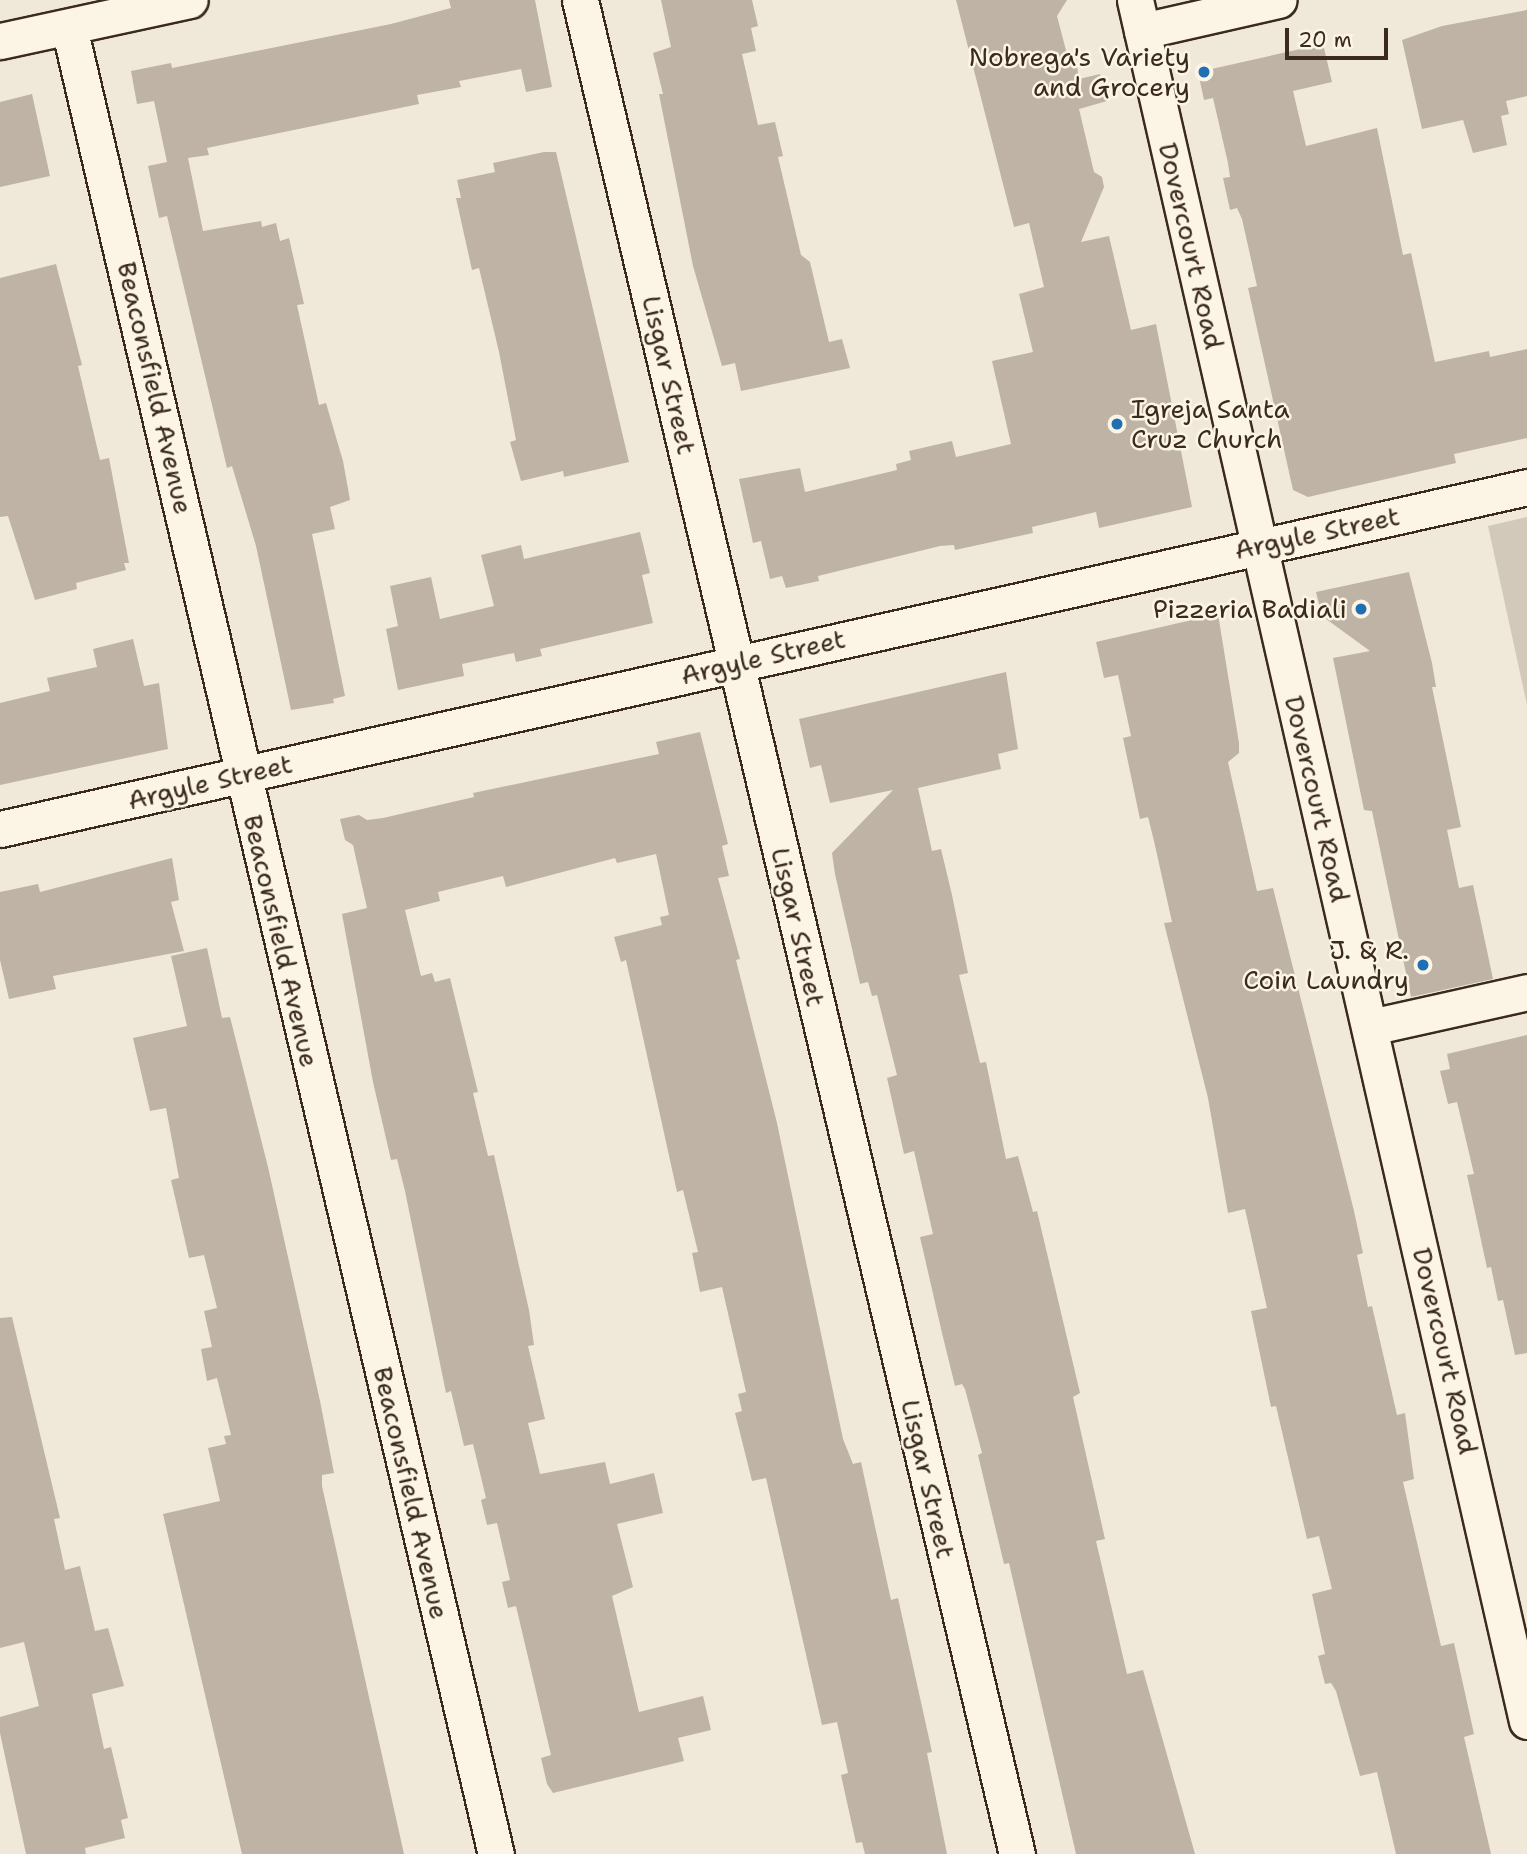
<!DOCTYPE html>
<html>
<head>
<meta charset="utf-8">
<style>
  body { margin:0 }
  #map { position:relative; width:1527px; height:1854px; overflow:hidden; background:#f0e9d9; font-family:"Shantell Sans",sans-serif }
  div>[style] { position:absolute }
  .green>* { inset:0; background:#d2c9ba }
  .building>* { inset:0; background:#beb3a4 }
  .roads { filter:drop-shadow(2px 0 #3b2a1e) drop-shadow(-2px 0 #3b2a1e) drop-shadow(0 2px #3b2a1e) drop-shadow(0 -2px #3b2a1e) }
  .minor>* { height:35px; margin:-17.5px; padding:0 17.5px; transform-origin:17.5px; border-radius:17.5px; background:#fcf5e5 }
  .dots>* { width:19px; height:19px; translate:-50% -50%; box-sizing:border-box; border:4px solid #fcf5e5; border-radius:50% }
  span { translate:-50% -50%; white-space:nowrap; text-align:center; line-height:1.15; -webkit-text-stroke:5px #fcf5e5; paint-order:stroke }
  .poi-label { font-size:26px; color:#3b2a1e }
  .right { translate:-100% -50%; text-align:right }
  .left { translate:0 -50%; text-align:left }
  .street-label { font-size:26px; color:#3b2a1e }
  .scale { position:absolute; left:1285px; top:28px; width:103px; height:32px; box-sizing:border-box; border:4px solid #3b2a1e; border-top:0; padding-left:9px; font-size:21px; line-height:24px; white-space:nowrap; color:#3b2a1e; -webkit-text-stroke:5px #fcf5e5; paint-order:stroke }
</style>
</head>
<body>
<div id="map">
  <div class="green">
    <div style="clip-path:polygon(1527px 517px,1527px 705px,1488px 526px)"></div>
  </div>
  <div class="building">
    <div style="clip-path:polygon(449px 0,535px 0,552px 87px,526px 92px,521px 69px,459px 81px,461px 87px,417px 95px,419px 104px,207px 148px,209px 155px,188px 158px,203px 231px,261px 221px,262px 227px,276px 223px,280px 241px,289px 238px,304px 304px,297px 305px,319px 405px,326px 403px,343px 461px,350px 500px,330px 507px,335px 529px,312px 534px,345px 696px,333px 699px,334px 703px,291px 710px,256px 546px,232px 466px,227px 468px,167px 216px,159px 218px,148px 166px,167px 162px,154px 101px,137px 104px,131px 71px,171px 63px,172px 68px,391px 24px,451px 8px)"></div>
    <div style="clip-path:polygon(661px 0,752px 0,758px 26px,751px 28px,756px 51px,742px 54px,758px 125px,775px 122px,783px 156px,778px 157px,801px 255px,810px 262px,829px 342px,842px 339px,850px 368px,741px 391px,735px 363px,722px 366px,693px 266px,659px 94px,663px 94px,653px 53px,671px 47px)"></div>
    <div style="clip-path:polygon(956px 0,1067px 0,1057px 16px,1068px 58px,1076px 60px,1079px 79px,1100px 74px,1107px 101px,1079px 109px,1094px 172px,1102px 177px,1104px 187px,1081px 242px,1109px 236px,1131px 330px,1156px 324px,1192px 507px,1099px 528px,1096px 512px,1032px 527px,1033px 533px,955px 550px,954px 545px,940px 546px,818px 576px,819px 581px,786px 588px,782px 576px,770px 579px,761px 541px,753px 543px,739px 479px,800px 468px,805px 492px,897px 470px,896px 464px,911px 460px,909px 451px,952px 441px,956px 457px,1011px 444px,992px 361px,1033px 352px,1019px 294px,1044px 287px,1029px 223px,1014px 227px)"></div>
    <div style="clip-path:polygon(1527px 10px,1527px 96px,1506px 101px,1509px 114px,1501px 116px,1507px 145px,1473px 153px,1463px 120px,1422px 129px,1402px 40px,1442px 26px)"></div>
    <div style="clip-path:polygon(1323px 44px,1332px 82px,1293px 91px,1306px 146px,1377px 128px,1403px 255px,1411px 253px,1435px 362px,1489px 351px,1490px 357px,1527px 349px,1527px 438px,1454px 454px,1456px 463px,1308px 497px,1293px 490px,1248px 288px,1257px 286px,1242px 219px,1237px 208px,1230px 210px,1223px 178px,1230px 177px,1228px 163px,1213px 98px,1204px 100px,1198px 72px)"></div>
    <div style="clip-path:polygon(32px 94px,50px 176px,0 187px,0 102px)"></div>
    <div style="clip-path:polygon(544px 152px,556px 152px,629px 462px,564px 477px,563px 471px,521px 481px,510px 442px,516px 440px,499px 352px,479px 268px,472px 270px,456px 198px,461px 198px,457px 180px,495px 172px,493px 163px)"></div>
    <div style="clip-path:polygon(56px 264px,82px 365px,78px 366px,100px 460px,109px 458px,129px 563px,124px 563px,126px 570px,76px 583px,77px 589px,35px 600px,8px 516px,0 517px,0 278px)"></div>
    <div style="clip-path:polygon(640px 532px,650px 573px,642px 575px,653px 623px,540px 649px,542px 656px,516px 662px,514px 653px,462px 664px,464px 676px,398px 690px,386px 629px,398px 626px,390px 586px,431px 577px,440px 619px,494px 606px,481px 555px,521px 545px,524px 559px)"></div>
    <div style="clip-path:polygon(1409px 572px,1432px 663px,1436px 687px,1432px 687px,1461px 827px,1447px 830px,1459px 888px,1473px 885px,1493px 979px,1411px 997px,1372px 811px,1364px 810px,1333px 658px,1370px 651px,1322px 616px,1316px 592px)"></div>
    <div style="clip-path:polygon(1218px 614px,1239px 743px,1239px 753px,1228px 762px,1257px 891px,1273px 888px,1354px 1211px,1363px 1253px,1357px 1255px,1368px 1307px,1372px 1306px,1397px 1415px,1405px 1413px,1414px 1479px,1403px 1482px,1441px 1646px,1454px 1643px,1474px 1734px,1464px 1737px,1491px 1854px,1396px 1854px,1377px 1772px,1360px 1776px,1336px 1691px,1331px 1683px,1325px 1684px,1318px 1656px,1325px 1654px,1312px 1594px,1332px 1589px,1319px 1536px,1307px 1539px,1276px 1406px,1271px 1407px,1251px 1311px,1267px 1308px,1245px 1209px,1228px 1213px,1208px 1098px,1164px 923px,1172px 922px,1154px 841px,1148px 817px,1140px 819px,1123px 738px,1131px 736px,1118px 675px,1104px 678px,1096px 642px)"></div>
    <div style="clip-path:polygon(133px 639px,144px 686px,159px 683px,168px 749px,0 785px,0 703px,50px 691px,47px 678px,97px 667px,93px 649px)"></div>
    <div style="clip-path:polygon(1006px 672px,1018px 749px,998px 754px,1001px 769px,918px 788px,932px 851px,941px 849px,952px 895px,968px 973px,959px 975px,980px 1063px,986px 1062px,1006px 1159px,1018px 1156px,1033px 1212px,1037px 1211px,1080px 1393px,1073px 1397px,1105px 1539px,1096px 1541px,1127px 1674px,1143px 1670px,1195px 1854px,1076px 1854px,1009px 1563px,1004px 1564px,978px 1455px,982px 1453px,965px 1389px,962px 1384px,955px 1386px,942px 1333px,920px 1237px,933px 1234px,914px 1151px,904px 1154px,887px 1078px,897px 1075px,877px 995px,872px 996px,868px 982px,860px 984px,835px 874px,832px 853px,893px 790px,830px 803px,821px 765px,810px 768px,799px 719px)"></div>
    <div style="clip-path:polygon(700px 732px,728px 844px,722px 846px,729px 876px,718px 878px,740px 959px,736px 960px,777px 1123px,843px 1439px,853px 1464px,861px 1462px,891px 1600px,898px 1598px,932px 1752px,927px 1753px,947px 1854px,865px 1854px,862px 1842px,856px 1843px,841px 1775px,848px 1773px,837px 1722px,822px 1725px,766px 1478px,752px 1481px,735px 1413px,742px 1411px,738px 1394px,746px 1392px,722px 1287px,700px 1292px,692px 1253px,698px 1252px,683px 1190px,677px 1192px,626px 960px,621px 962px,614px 937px,662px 925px,660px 917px,669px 915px,656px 854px,617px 863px,615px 858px,506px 887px,503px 876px,438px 892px,440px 901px,405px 910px,421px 976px,432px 973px,435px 982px,450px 978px,478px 1092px,473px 1093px,488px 1156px,494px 1155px,529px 1310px,534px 1345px,528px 1346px,545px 1419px,528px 1423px,540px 1474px,605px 1462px,610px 1484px,654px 1473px,663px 1513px,617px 1524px,633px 1587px,612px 1596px,639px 1712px,703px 1696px,711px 1730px,678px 1738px,684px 1761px,553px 1793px,547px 1784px,541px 1758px,551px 1755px,516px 1606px,508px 1608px,502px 1582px,510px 1580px,497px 1523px,487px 1525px,481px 1500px,486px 1498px,473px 1444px,464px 1446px,451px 1391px,446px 1393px,405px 1191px,397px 1159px,391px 1160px,373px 1082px,342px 914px,367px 908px,353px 845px,345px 840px,340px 819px,359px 815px,367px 820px,383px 818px,474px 797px,473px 793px,659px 754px,656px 742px)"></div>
    <div style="clip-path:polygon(172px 858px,179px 900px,171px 902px,184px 951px,53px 976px,56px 989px,9px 999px,0 960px,0 892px,38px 884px,40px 892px)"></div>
    <div style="clip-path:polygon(207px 948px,222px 1018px,230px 1017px,268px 1167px,320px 1401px,334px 1473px,322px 1475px,322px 1486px,404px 1854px,242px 1854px,163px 1514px,220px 1501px,208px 1448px,226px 1444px,224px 1436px,231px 1435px,217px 1378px,207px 1381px,201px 1349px,212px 1347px,204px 1311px,217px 1308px,204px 1255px,189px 1258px,171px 1180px,179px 1178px,166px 1108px,150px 1111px,133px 1038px,187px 1026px,171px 956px)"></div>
    <div style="clip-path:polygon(1527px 1035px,1527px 1353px,1515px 1355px,1503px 1300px,1498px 1301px,1491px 1267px,1487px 1268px,1467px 1175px,1474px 1174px,1457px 1102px,1448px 1104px,1440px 1071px,1450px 1069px,1447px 1054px)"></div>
    <div style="clip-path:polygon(12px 1317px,60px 1518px,54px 1519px,65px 1570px,80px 1566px,95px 1631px,108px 1628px,124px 1686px,92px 1694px,104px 1749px,111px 1747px,128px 1818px,121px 1820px,125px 1838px,85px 1848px,86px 1854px,26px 1854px,0 1733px,0 1717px,39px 1706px,24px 1642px,0 1648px,0 1318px)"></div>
  </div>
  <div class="roads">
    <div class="minor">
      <div style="left:580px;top:0;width:1905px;rotate:76.74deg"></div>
      <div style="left:1135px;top:0;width:1765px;rotate:77.17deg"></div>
      <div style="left:69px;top:27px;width:1876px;rotate:76.85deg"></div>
      <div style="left:1142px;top:31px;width:140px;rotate:-12.8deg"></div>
      <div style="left:0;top:41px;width:194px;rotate:-12.2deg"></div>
      <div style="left:0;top:829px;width:1565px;rotate:-12.62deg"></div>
      <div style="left:1371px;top:1027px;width:160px;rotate:-12.6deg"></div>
    </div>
  </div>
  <div class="dots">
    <div style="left:1204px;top:72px;background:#1f6fb2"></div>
    <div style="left:1117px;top:424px;background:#1f6fb2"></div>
    <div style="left:1361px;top:609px;background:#1f6fb2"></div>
    <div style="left:1423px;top:965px;background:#1f6fb2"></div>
  </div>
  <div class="poi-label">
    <span class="right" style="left:1190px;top:72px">Nobrega's Variety<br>and Grocery</span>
    <span class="left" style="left:1131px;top:424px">Igreja Santa<br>Cruz Church</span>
    <span class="right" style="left:1347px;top:609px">Pizzeria Badiali</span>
    <span class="right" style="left:1409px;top:965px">J. &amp; R.<br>Coin Laundry</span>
  </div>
  <div class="street-label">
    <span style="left:1191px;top:246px;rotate:77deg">Dovercourt Road</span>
    <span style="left:669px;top:375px;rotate:77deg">Lisgar Street</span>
    <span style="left:155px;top:388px;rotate:77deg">Beaconsfield Avenue</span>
    <span style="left:1317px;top:533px;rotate:-12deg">Argyle Street</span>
    <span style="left:763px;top:657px;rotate:-13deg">Argyle Street</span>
    <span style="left:210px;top:782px;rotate:-13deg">Argyle Street</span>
    <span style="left:1317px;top:799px;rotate:77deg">Dovercourt Road</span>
    <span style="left:798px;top:927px;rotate:77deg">Lisgar Street</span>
    <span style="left:281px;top:941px;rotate:77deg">Beaconsfield Avenue</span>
    <span style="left:1445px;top:1351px;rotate:77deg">Dovercourt Road</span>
    <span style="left:928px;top:1479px;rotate:77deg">Lisgar Street</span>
    <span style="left:411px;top:1493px;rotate:77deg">Beaconsfield Avenue</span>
  </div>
  <div class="scale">20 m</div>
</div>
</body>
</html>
